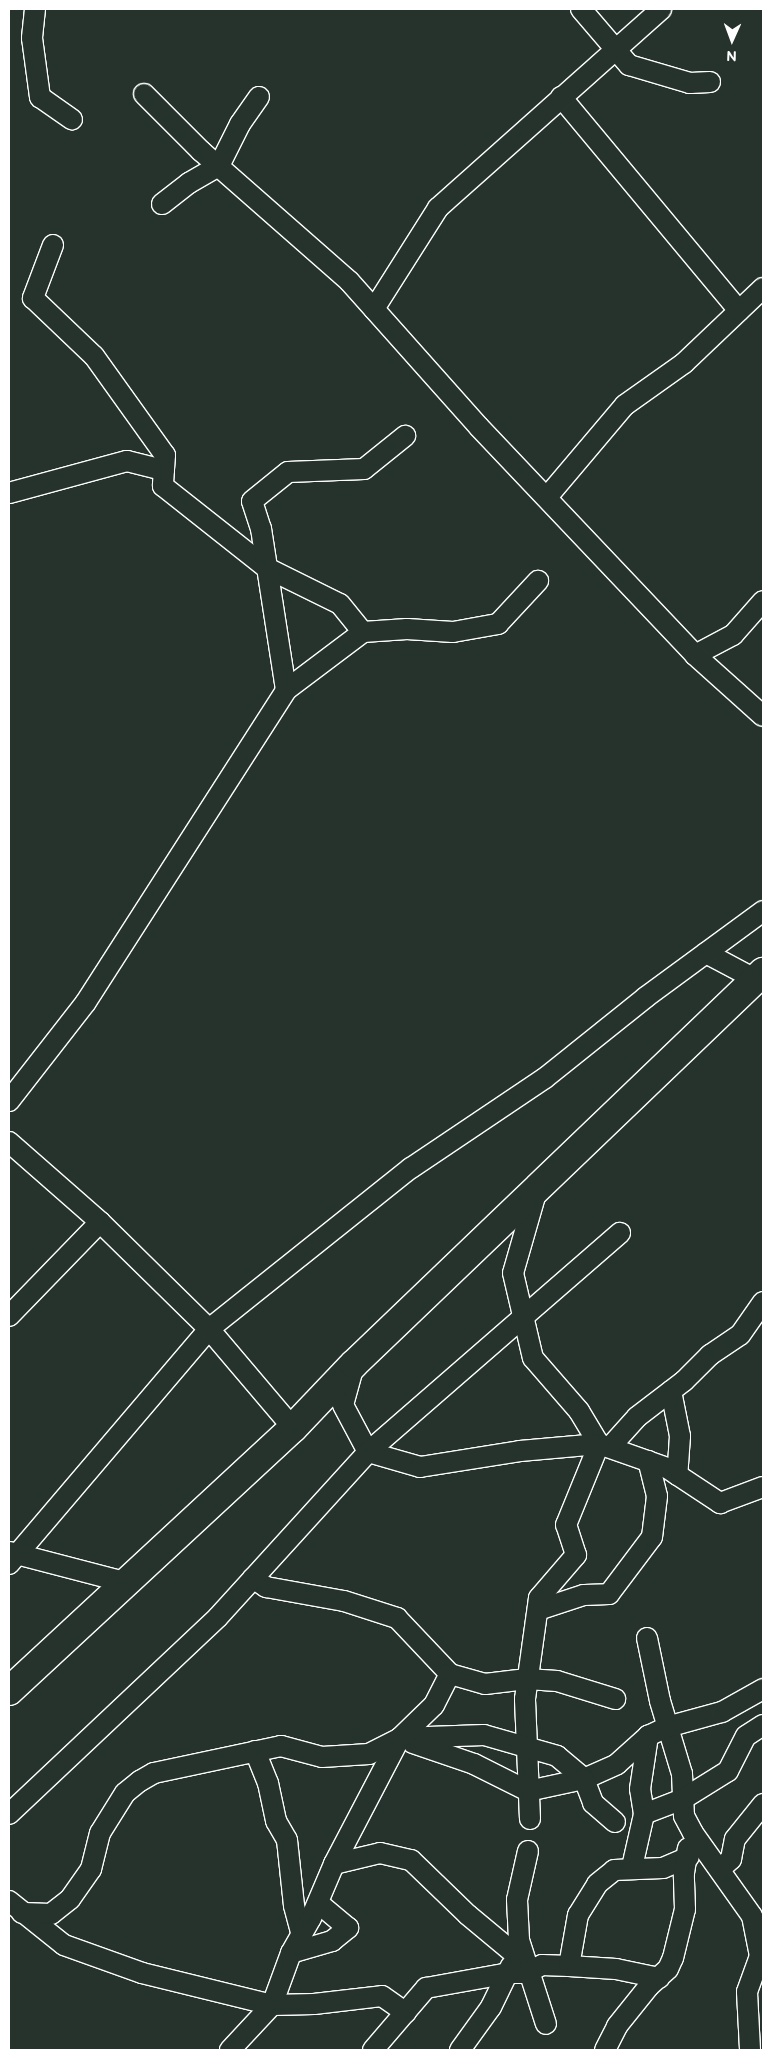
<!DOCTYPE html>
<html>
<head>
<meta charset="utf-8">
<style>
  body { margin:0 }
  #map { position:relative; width:772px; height:2059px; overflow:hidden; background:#26332d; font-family:"Balsamiq Sans",sans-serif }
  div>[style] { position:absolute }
  .roads { filter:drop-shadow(1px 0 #fff) drop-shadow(-1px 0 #fff) drop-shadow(0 1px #fff) drop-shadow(0 -1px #fff) }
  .minor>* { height:20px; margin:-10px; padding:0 10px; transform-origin:10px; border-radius:10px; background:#26332d }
  .highway>* { height:28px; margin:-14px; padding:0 14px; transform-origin:14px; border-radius:14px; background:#26332d }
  span { translate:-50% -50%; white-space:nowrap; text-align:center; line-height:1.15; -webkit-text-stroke:4.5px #26332d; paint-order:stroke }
  .frame { position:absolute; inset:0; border:10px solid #fff; pointer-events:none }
  .north { position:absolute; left:707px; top:15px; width:50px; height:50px; -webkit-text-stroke:4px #26332d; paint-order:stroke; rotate:182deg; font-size:14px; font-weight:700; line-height:20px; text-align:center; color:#fff }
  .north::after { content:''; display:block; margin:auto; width:18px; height:22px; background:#fff; clip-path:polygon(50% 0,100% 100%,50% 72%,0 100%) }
</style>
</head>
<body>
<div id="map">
  <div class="roads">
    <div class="minor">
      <div style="left:35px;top:9px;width:29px;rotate:96deg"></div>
      <div style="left:32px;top:38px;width:60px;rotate:82.3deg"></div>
      <div style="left:40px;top:97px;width:39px;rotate:35deg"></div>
      <div style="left:581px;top:9px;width:74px;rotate:49.4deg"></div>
      <div style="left:629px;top:65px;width:64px;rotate:16.4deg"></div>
      <div style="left:690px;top:83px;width:20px;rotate:-3deg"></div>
      <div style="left:144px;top:94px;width:81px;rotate:45deg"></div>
      <div style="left:201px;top:151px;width:197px;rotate:41.3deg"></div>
      <div style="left:349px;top:281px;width:195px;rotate:48.3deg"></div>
      <div style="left:479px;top:427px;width:314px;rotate:46.5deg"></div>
      <div style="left:695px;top:655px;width:43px;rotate:-27.8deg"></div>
      <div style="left:733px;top:635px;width:45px;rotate:-48.6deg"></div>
      <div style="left:561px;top:97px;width:278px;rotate:50.2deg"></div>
      <div style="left:162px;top:204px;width:34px;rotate:-38deg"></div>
      <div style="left:189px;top:183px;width:34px;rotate:-30deg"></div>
      <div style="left:219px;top:166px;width:47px;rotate:-63.4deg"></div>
      <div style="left:240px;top:124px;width:33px;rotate:-55deg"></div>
      <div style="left:53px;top:245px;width:57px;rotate:110.7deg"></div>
      <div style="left:33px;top:298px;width:84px;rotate:43.6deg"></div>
      <div style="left:94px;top:356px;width:122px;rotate:54.4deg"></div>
      <div style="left:165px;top:455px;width:31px;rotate:94deg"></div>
      <div style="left:163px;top:486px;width:132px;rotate:38.3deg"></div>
      <div style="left:267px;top:568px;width:81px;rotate:26.3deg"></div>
      <div style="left:340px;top:604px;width:36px;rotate:51deg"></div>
      <div style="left:374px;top:309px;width:120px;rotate:-57.6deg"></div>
      <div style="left:438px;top:208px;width:299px;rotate:-41.7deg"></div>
      <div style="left:9px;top:493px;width:122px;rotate:-15.2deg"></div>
      <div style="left:127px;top:461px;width:38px;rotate:14deg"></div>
      <div style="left:548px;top:496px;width:119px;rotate:-49.8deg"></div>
      <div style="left:625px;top:405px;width:72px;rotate:-35.4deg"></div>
      <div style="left:684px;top:363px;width:109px;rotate:-43.5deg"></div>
      <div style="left:695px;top:655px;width:91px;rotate:41.9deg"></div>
      <div style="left:286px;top:690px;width:96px;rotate:-37deg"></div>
      <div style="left:363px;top:632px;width:44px;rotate:-3.9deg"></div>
      <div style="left:407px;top:629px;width:46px;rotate:3.7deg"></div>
      <div style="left:453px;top:632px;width:46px;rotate:-10.1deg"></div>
      <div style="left:498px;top:624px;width:59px;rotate:-47.1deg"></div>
      <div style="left:706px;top:953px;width:55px;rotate:28deg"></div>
      <div style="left:9px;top:1101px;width:125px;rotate:-52.1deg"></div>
      <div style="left:86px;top:1002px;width:371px;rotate:-57.3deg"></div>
      <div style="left:286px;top:690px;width:163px;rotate:-98.8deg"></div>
      <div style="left:261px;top:529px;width:29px;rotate:-108deg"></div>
      <div style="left:252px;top:501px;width:46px;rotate:-38.9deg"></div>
      <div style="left:288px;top:472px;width:76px;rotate:-2.3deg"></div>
      <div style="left:364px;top:469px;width:53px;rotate:-38.8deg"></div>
      <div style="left:9px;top:1142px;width:121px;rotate:41.3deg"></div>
      <div style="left:100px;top:1222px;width:153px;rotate:44.5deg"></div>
      <div style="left:209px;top:1329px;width:130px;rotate:49.7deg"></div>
      <div style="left:293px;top:1428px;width:12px;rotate:-35deg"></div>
      <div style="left:536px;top:1193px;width:83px;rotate:106deg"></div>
      <div style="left:513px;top:1273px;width:87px;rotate:76.8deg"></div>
      <div style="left:533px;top:1358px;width:70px;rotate:49deg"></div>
      <div style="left:579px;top:1411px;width:39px;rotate:59deg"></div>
      <div style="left:9px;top:1316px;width:131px;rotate:-45.9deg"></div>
      <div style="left:354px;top:1365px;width:41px;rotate:105.4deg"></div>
      <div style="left:343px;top:1405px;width:53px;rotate:62deg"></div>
      <div style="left:368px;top:1452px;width:54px;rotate:16.1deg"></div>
      <div style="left:420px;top:1467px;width:101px;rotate:-9.1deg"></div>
      <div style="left:520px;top:1451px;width:79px;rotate:-5.1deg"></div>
      <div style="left:599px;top:1444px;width:72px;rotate:19.4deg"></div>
      <div style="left:667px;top:1468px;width:64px;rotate:33.4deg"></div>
      <div style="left:720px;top:1503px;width:46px;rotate:-20.4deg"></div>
      <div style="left:671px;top:1391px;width:46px;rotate:78.7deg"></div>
      <div style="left:680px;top:1436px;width:39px;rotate:94deg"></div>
      <div style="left:611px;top:1446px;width:39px;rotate:-48deg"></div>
      <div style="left:637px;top:1417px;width:59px;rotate:-37.5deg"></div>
      <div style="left:684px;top:1381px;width:37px;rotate:-45deg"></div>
      <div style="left:710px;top:1355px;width:36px;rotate:-34deg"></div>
      <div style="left:740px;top:1335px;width:40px;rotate:-55.1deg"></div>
      <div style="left:9px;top:1552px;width:119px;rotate:14.6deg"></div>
      <div style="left:9px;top:1564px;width:309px;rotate:-49.6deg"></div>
      <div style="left:209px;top:1329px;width:258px;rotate:-38.6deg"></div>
      <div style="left:411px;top:1168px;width:161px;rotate:-33.9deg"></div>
      <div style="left:545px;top:1078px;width:129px;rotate:-38.7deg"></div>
      <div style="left:646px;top:997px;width:145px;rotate:-36.3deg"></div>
      <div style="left:253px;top:1578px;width:16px;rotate:35deg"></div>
      <div style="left:266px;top:1587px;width:79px;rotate:10.2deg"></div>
      <div style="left:344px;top:1601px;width:56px;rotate:17.8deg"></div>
      <div style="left:397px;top:1618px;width:77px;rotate:46.6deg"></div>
      <div style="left:450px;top:1674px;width:36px;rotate:16deg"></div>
      <div style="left:485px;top:1684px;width:42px;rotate:-6.8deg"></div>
      <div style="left:527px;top:1679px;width:30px;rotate:4deg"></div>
      <div style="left:557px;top:1681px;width:61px;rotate:17.2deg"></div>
      <div style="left:538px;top:1610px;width:48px;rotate:-18.1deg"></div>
      <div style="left:584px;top:1595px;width:25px;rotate:-2deg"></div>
      <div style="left:609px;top:1594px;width:71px;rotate:-53deg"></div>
      <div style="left:652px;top:1537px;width:41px;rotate:-83deg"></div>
      <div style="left:657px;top:1496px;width:36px;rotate:-104deg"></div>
      <div style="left:647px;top:1638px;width:64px;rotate:78.3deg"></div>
      <div style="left:660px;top:1701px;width:76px;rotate:73.2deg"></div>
      <div style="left:682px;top:1774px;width:42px;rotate:87.3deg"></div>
      <div style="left:684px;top:1816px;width:19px;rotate:62deg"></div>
      <div style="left:693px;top:1833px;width:102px;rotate:54.6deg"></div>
      <div style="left:752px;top:1916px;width:41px;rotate:78.7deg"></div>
      <div style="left:760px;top:1956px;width:38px;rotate:110deg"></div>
      <div style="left:747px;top:1992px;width:58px;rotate:87deg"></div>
      <div style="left:413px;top:1743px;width:65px;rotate:19deg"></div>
      <div style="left:474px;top:1764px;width:60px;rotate:26.6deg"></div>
      <div style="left:528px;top:1791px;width:57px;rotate:-12.1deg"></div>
      <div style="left:584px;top:1779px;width:36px;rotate:-24deg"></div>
      <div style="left:617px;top:1764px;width:42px;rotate:-42.1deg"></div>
      <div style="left:648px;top:1736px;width:21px;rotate:-25deg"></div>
      <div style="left:667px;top:1727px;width:57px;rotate:-15.3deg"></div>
      <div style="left:722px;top:1712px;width:47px;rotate:-29.3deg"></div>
      <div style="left:255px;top:1751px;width:35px;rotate:68deg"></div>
      <div style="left:268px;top:1783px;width:39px;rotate:78deg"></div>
      <div style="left:276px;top:1821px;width:22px;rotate:60deg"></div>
      <div style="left:287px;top:1840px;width:66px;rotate:83.9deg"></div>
      <div style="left:294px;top:1906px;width:31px;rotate:75deg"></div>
      <div style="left:9px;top:1814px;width:287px;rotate:-43.3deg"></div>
      <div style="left:218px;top:1617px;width:223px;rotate:-47.7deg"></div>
      <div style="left:368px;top:1452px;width:334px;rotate:-41deg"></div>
      <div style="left:644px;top:1814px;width:25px;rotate:-99deg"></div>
      <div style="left:640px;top:1789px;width:54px;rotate:-81.4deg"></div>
      <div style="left:530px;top:1819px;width:120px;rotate:-92.4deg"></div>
      <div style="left:525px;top:1699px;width:102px;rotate:-82.1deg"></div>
      <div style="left:539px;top:1598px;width:57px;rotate:-49.3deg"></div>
      <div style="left:576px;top:1555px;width:32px;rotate:-108deg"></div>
      <div style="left:566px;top:1525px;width:87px;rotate:-67.8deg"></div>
      <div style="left:528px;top:1851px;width:50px;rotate:102.7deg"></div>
      <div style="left:517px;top:1900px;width:40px;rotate:87.1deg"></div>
      <div style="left:519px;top:1940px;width:88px;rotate:72.2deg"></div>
      <div style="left:334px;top:1864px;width:47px;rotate:-13.4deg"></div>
      <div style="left:380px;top:1853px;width:32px;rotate:13deg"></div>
      <div style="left:411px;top:1860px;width:79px;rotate:44deg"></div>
      <div style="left:468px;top:1915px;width:61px;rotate:39.7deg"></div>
      <div style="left:632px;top:1867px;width:54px;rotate:-77.2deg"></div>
      <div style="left:644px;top:1814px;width:42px;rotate:-21deg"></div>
      <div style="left:683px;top:1799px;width:53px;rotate:-31.9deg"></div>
      <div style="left:728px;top:1771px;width:39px;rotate:-63deg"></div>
      <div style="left:746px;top:1736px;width:20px;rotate:-33deg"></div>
      <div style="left:720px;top:1869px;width:15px;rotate:-42deg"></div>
      <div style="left:731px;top:1859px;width:20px;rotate:-79deg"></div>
      <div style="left:735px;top:1839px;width:45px;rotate:-51.3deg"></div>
      <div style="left:9px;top:1901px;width:70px;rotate:38.7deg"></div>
      <div style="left:64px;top:1945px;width:83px;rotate:19.7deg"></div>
      <div style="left:142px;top:1973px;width:134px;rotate:13.8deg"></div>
      <div style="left:272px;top:2005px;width:42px;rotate:-1.4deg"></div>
      <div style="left:314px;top:2004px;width:68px;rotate:-6.7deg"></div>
      <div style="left:382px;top:1996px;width:29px;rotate:35deg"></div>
      <div style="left:22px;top:1913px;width:29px;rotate:2deg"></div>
      <div style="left:51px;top:1914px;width:24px;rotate:-38deg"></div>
      <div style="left:70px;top:1899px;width:37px;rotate:-55deg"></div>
      <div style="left:91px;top:1869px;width:37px;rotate:-76deg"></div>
      <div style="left:100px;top:1833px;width:47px;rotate:-58deg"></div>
      <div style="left:125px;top:1793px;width:19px;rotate:-39deg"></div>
      <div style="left:140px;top:1781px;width:16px;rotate:-30deg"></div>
      <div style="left:154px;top:1773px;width:130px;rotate:-12deg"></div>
      <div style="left:281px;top:1746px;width:42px;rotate:15deg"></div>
      <div style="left:322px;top:1757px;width:47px;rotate:-3.7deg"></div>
      <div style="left:369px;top:1754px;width:35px;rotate:-27deg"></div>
      <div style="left:400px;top:1738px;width:84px;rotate:-2deg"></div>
      <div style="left:484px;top:1735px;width:76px;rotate:16deg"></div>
      <div style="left:557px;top:1756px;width:35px;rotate:40deg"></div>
      <div style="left:584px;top:1779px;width:26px;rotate:69deg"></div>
      <div style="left:593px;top:1803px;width:29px;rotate:41deg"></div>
      <div style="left:291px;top:1953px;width:43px;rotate:-16.3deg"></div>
      <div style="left:332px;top:1941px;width:21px;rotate:-39deg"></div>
      <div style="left:348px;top:1928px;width:39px;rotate:-140deg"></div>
      <div style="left:569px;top:1966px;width:47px;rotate:3.7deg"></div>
      <div style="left:616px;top:1969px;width:44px;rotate:11.8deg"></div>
      <div style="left:230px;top:2050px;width:62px;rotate:-47deg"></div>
      <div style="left:272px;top:2005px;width:55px;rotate:-69.9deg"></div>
      <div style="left:291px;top:1953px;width:40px;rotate:-60.3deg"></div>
      <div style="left:311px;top:1918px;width:59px;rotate:-66.9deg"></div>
      <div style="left:334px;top:1864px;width:142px;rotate:-62.4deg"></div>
      <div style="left:400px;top:1738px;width:47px;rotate:-44.1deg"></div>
      <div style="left:434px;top:1705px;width:35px;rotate:-63deg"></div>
      <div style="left:373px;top:2050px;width:82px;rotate:-49.5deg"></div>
      <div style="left:426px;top:1988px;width:84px;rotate:-10.2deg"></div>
      <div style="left:509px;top:1973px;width:18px"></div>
      <div style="left:527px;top:1973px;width:17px;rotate:-28deg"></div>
      <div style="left:542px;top:1965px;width:27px;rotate:2deg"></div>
      <div style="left:569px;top:1966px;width:52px;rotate:-80deg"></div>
      <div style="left:578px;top:1915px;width:36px;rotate:-58deg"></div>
      <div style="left:597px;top:1884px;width:22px;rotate:-39deg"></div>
      <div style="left:614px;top:1870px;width:49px;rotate:-2.3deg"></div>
      <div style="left:663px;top:1868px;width:28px;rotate:-23deg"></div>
      <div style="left:460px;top:2050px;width:53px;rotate:-54.2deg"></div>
      <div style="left:491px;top:2007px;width:46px;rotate:-64deg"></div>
      <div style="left:605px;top:2050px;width:27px;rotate:-63deg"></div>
      <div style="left:617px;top:2026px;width:51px;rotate:-51.3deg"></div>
      <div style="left:649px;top:1986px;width:25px;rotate:-42deg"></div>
      <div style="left:668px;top:1969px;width:12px;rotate:-66deg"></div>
      <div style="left:673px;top:1958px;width:50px;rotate:-76.2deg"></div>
      <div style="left:685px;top:1909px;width:36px;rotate:-92deg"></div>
      <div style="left:684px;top:1873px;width:25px;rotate:-81deg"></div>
    </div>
    <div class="highway">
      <div style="left:9px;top:1691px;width:387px;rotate:-42.8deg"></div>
      <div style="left:293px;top:1428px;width:88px;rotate:-46.4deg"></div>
      <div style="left:354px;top:1364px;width:567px;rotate:-43.78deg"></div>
    </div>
  </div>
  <div class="frame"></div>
  <div class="north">N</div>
</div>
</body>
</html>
